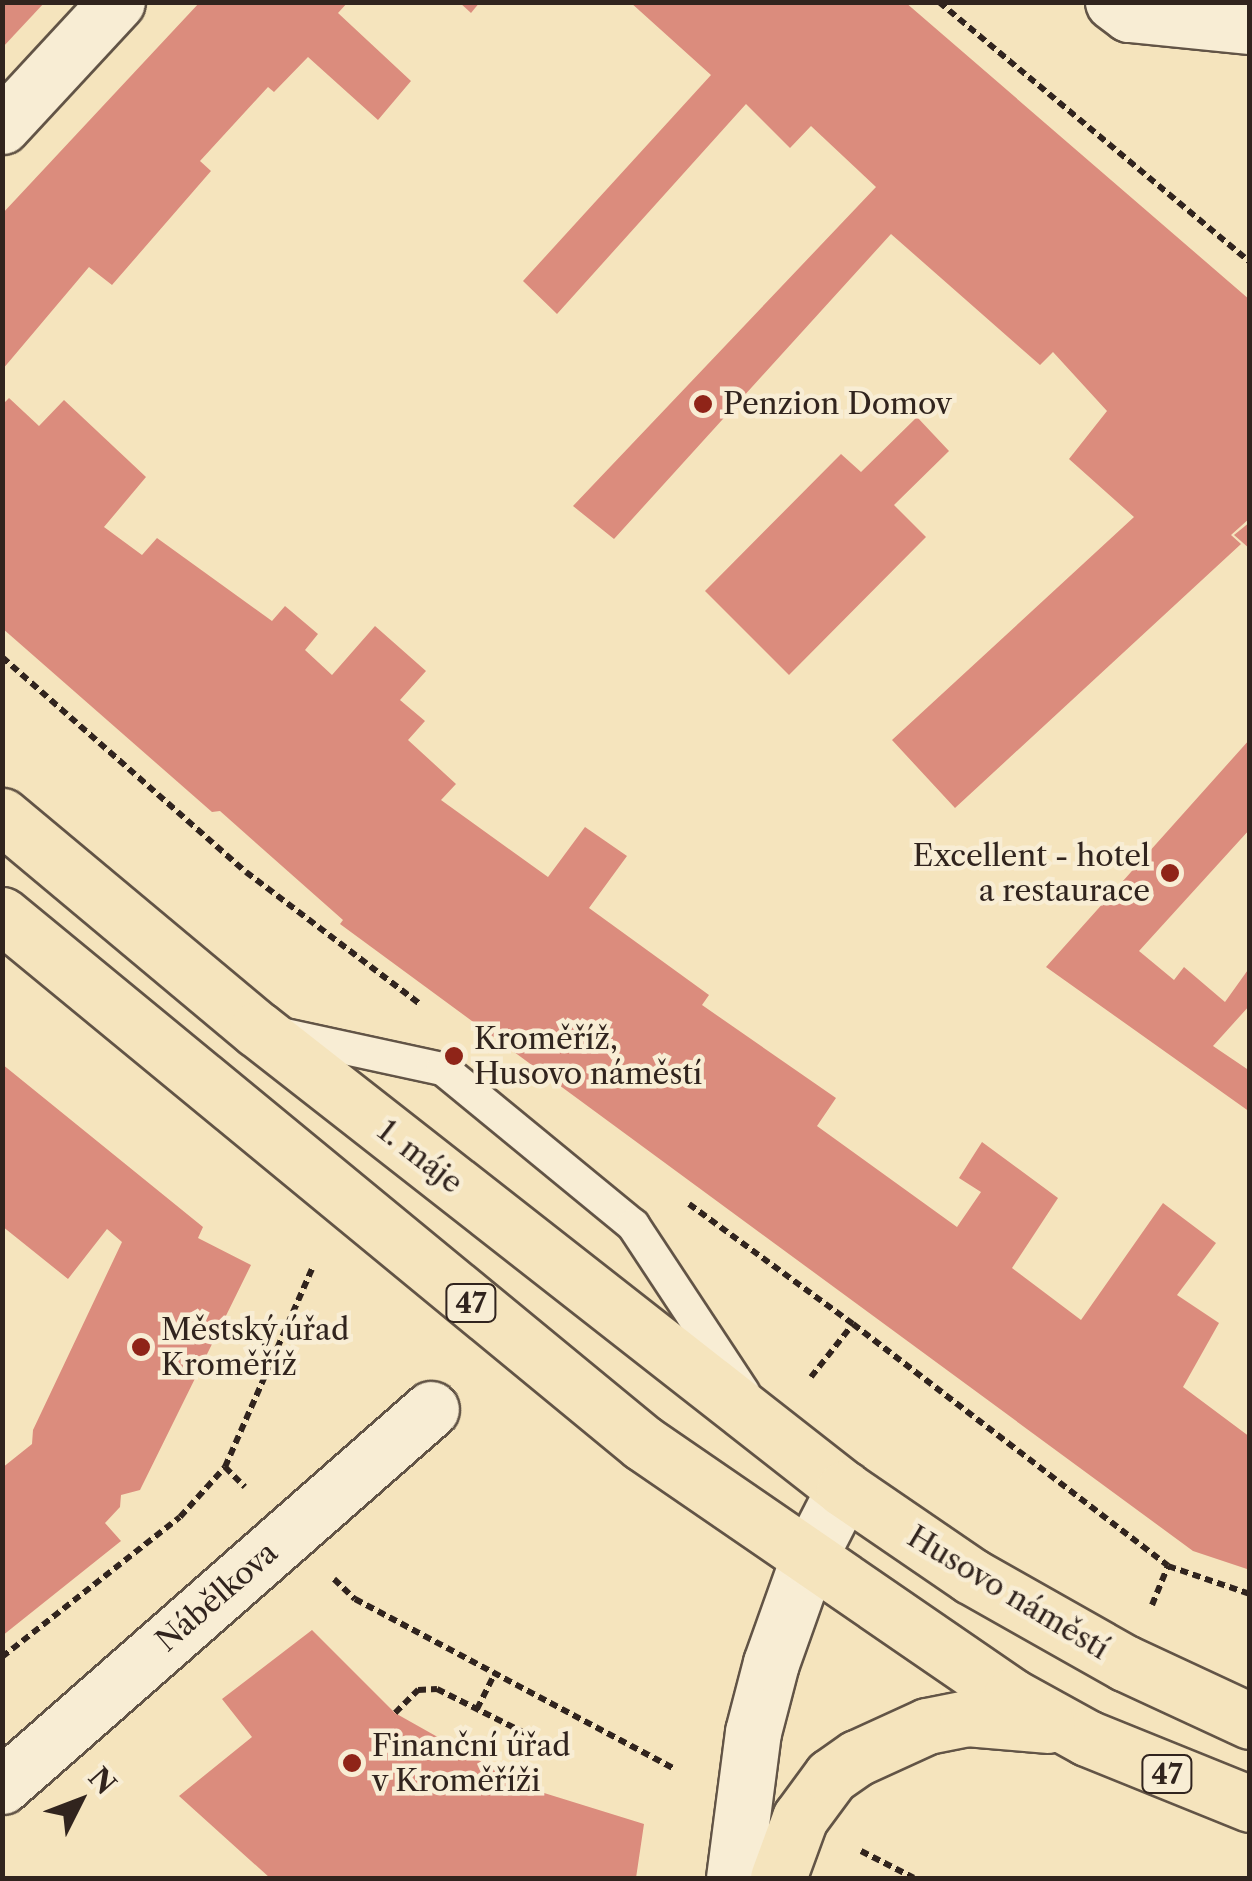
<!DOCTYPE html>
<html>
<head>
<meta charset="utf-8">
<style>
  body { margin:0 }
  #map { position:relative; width:1252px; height:1881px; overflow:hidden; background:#f5e4bd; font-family:"Libre Caslon Text",serif }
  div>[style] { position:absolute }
  .building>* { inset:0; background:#db8c7d }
  .path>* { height:6px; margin-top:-3px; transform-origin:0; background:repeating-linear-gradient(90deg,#31241e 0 8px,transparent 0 13px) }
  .roads { filter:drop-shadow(2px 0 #625446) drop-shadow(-2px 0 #625446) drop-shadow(0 2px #625446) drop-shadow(0 -2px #625446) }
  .lane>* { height:32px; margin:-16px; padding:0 16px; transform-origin:16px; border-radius:16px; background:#f8edd4 }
  .street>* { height:55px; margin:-27.5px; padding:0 27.5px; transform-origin:27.5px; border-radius:27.5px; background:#f8edd4 }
  .secondary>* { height:55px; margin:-27.5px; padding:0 27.5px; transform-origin:27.5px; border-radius:27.5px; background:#f8edd4 }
  .primary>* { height:55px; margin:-27.5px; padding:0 27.5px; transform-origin:27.5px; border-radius:27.5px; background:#f5e4bd }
  .dots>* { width:28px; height:28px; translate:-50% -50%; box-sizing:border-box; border:5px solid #f8edd4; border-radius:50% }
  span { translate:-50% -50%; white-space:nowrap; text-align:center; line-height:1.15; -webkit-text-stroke:9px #f8edd4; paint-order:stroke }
  .shield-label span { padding:2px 8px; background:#f8edd4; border:2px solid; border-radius:8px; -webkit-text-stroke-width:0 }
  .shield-label { font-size:28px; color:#31241e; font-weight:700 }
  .poi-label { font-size:30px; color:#31241e }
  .left { translate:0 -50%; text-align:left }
  .right { translate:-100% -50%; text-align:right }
  .street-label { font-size:30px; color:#31241e }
  .frame { position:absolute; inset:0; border:5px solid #31241e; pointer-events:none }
  .north { position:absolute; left:30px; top:1751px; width:100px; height:100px; -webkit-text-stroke:8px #f8edd4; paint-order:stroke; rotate:48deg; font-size:28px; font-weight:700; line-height:40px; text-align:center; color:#31241e }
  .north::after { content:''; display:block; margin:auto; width:35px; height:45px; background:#31241e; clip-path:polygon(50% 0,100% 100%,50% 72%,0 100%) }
</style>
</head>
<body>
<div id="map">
  <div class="building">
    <div style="clip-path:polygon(2px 2px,45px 2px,2px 48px)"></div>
    <div style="clip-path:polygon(200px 2px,348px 2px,338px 13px,411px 81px,378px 120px,308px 57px,274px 92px,268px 87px,200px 161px,211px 171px,112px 285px,89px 267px,2px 370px,2px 214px)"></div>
    <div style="clip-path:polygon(459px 2px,480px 2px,471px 13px)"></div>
    <div style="clip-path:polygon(630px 2px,905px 2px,1250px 300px,1250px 518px,1231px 535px,1241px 544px,955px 808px,892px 740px,1134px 517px,1069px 459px,1107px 411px,1053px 352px,1040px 365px,891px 234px,614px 539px,573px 506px,876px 187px,811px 126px,790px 148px,746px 104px,557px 314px,523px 281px,711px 75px)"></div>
    <div style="clip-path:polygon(9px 398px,39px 426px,64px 400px,146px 477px,104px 527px,142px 555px,157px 538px,272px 621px,285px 606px,318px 634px,305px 650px,332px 675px,375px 626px,426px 671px,400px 700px,425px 721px,408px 740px,456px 784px,441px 800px,548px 877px,585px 827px,627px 856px,589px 908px,709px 995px,702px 1005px,836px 1098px,817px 1126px,957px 1227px,981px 1192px,959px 1178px,982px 1142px,1058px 1198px,1012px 1268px,1081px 1320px,1163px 1203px,1216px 1243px,1177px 1295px,1219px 1323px,1183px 1387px,1250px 1437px,1250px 1570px,1193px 1551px,340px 924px,343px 920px,220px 811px,212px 812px,2px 628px,2px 405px)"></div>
    <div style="clip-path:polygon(917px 417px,949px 451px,894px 505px,926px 537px,789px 675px,705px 591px,841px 454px,861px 472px)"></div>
    <div style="clip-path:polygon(1250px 522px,1250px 549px,1234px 535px)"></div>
    <div style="clip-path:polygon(1250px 739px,1250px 829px,1139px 951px,1174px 980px,1184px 967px,1225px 1002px,1250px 967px,1250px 1005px,1213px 1046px,1250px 1071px,1250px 1112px,1046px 967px)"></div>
    <div style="clip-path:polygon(2px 1064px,203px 1227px,198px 1238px,251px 1265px,140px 1490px,121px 1495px,120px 1507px,105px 1523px,121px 1541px,2px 1636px,2px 1468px,32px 1444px,33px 1430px,122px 1242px,107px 1229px,68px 1279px,2px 1226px)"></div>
    <div style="clip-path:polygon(312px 1630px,395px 1713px,528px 1788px,644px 1824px,636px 1878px,270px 1878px,179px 1796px,252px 1737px,222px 1699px)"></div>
  </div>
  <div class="path">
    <div style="left:939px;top:2px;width:405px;rotate:39.9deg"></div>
    <div style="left:2px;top:657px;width:325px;rotate:41.4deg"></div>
    <div style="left:246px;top:872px;width:220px;rotate:37.2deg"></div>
    <div style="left:689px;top:1204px;width:203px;rotate:36.2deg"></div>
    <div style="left:811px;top:1377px;width:68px;rotate:-51.6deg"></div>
    <div style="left:853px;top:1324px;width:397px;rotate:37.5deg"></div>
    <div style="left:225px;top:1467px;width:28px;rotate:45deg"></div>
    <div style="left:334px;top:1579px;width:29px;rotate:44deg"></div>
    <div style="left:355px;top:1599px;width:360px;rotate:28deg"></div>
    <div style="left:1152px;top:1605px;width:42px;rotate:-67.7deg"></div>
    <div style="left:1168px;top:1566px;width:87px;rotate:18.9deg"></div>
    <div style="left:2px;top:1657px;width:226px;rotate:-38.2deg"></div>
    <div style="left:180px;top:1517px;width:67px;rotate:-48deg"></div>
    <div style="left:225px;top:1467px;width:216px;rotate:-66.3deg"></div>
    <div style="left:477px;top:1709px;width:40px;rotate:-63.4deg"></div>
    <div style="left:395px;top:1713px;width:33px;rotate:-45deg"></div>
    <div style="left:418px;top:1690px;width:19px;rotate:-3deg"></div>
    <div style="left:437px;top:1689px;width:110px;rotate:26.6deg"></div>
    <div style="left:535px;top:1738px;width:50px;rotate:98deg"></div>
    <div style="left:861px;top:1851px;width:59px;rotate:27deg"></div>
  </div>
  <div class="roads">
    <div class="lane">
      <div style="left:276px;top:1033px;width:171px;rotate:12.2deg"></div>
      <div style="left:443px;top:1069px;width:246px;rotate:39.4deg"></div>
      <div style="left:633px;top:1225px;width:200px;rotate:56.6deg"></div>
    </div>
    <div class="street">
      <div style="left:1113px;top:2px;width:20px;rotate:37deg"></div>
      <div style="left:1129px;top:14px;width:122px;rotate:5.7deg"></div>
      <div style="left:2px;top:126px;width:169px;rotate:-47.2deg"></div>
      <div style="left:2px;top:1786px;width:571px;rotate:-41.31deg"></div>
    </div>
    <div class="secondary">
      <div style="left:734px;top:1878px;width:147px;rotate:-82.6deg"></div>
      <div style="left:753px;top:1732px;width:71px;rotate:-75.4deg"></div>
      <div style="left:771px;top:1663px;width:110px;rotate:-70.4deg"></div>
      <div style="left:808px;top:1559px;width:79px;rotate:-62.8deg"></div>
    </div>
    <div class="primary">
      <div style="left:2px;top:816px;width:332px;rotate:39.9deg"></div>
      <div style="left:257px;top:1029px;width:746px;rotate:38.08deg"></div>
      <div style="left:844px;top:1489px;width:154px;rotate:34.4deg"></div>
      <div style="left:971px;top:1576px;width:177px;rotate:29.5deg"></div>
      <div style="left:1125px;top:1663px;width:138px;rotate:24.9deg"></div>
      <div style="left:2px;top:915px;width:830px;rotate:39.48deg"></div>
      <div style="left:643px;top:1443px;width:447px;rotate:34.5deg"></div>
      <div style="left:1011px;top:1696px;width:87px;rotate:28.9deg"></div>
      <div style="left:1087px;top:1738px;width:176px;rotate:22deg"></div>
      <div style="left:778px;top:1878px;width:64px;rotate:-69.9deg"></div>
      <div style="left:800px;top:1818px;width:52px;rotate:-53.6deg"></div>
      <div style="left:831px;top:1776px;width:32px;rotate:-35deg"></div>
      <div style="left:857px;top:1758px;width:77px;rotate:-24.6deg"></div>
      <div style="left:927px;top:1726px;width:41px;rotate:-11.3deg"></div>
      <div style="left:967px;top:1718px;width:80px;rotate:5deg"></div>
    </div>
  </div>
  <div class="dots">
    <div style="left:703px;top:404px;background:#8f2418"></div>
    <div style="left:1170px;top:873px;background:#8f2418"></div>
    <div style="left:454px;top:1056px;background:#8f2418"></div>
    <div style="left:141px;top:1347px;background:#8f2418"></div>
    <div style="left:352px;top:1763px;background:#8f2418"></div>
  </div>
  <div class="shield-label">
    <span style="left:471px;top:1303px">47</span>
    <span style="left:1167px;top:1774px">47</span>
  </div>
  <div class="poi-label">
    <span class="left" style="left:723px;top:404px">Penzion Domov</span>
    <span class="right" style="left:1150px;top:873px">Excellent - hotel<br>a restaurace</span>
    <span class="left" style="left:474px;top:1056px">Kroměříž,<br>Husovo náměstí</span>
    <span class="left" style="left:161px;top:1347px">Městský úřad<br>Kroměříž</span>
    <span class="left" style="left:372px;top:1763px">Finanční úřad<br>v Kroměříži</span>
  </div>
  <div class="street-label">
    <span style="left:420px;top:1157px;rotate:38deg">1. máje</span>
    <span style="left:1008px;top:1593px;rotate:31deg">Husovo náměstí</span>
    <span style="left:217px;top:1597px;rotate:-41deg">Nábělkova</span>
  </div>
  <div class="frame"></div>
  <div class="north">N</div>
</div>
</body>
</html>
